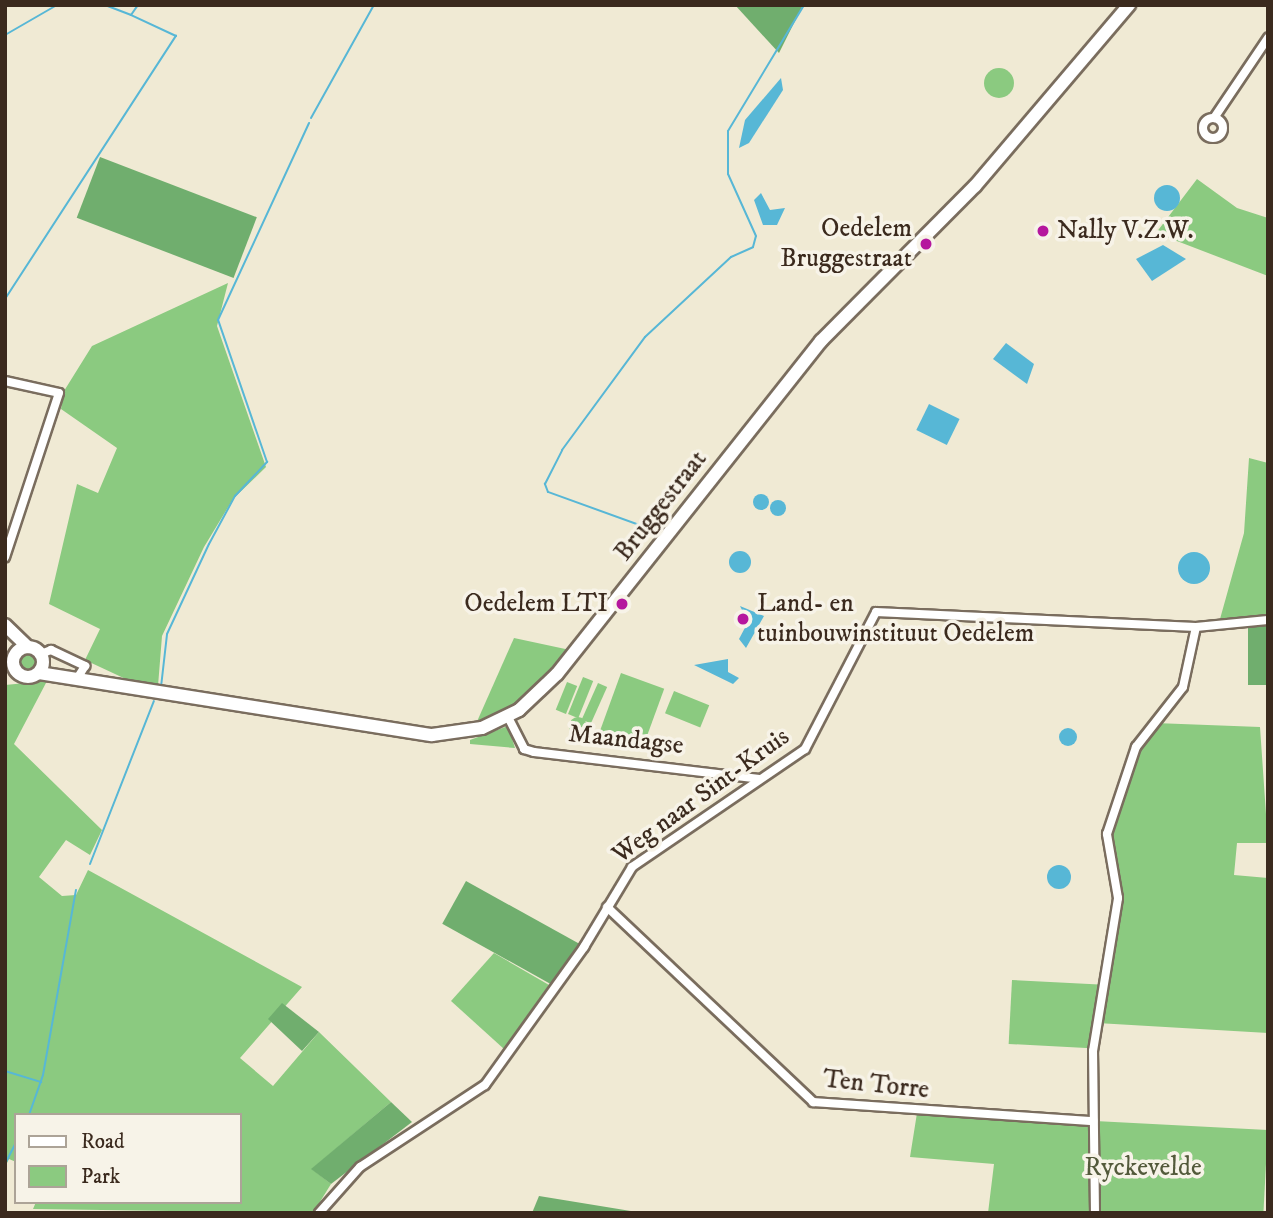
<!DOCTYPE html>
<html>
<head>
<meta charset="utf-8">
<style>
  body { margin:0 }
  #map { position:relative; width:1273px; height:1218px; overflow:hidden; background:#f0ead4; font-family:"IM FELL DW Pica",serif }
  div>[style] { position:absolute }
  .green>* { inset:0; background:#8bca80; transform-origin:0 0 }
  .round { border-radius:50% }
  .forest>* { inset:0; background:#70ae6e; transform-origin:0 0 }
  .water>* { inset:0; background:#57b7d6; transform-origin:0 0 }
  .stream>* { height:2px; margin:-1px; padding:0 1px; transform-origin:1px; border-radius:1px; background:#57b7d6 }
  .roads { filter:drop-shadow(2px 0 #7a6d5e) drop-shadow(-2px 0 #7a6d5e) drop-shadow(0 2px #7a6d5e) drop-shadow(0 -2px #7a6d5e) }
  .minor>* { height:8px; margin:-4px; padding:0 4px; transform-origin:4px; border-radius:4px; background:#fff }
  .minor>.ring { margin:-4px; padding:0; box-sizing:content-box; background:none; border:8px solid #fff; border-radius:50% }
  .secondary>* { height:12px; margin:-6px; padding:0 6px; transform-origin:6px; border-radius:6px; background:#fff }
  .secondary>.ring { margin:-6px; padding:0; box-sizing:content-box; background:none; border:12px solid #fff; border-radius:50% }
  .dots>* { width:19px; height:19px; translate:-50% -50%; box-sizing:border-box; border:4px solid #f7f3e8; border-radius:50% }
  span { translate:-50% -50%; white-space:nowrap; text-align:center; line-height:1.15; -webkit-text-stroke:7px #f7f3e8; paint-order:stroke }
  .poi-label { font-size:26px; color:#3b2a1e }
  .right { translate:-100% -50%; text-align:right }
  .left { translate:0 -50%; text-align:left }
  .street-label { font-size:26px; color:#3b2a1e }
  .park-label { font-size:26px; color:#535a3b }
  .frame { position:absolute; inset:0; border:7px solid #3b2a1e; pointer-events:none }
  .legend { position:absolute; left:14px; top:1113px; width:228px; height:91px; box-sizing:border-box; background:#f7f3e8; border:2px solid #aca397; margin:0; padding:9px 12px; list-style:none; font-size:21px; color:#3b2a1e }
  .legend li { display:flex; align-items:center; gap:14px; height:35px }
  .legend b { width:35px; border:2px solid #aca397 }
</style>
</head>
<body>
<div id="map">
  <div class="green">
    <div class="round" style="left:984px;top:68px;width:30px;height:30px"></div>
    <div style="clip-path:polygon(1197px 179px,1237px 208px,1268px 218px,1268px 276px,1156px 233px)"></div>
    <div style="clip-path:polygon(228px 283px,217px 326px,266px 467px,233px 499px,204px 547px,162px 636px,158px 686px,130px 681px,85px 660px,100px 629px,49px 604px,77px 484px,98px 493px,117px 448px,61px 409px,64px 391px,92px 346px)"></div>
    <div style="clip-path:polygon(1249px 458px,1268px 463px,1268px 620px,1220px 619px,1244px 533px)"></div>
    <div style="clip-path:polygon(514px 638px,570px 650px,515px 705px,475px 726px)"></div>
    <div class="round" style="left:20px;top:654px;width:16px;height:16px"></div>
    <div style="left:621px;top:673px;width:46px;height:64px;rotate:20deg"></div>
    <div style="left:583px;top:677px;width:11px;height:40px;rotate:22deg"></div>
    <div style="clip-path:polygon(47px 681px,14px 744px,102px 830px,90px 855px,66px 840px,39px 877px,62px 896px,76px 895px,88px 870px,302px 987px,240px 1058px,273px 1086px,319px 1032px,391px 1102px,312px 1169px,331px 1184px,313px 1213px,33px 1209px,36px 1202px,240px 1202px,240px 1115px,16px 1115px,16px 1162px,9px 1159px,5px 1167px,5px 685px)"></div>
    <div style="left:567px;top:682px;width:11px;height:30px;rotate:22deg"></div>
    <div style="left:598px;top:683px;width:10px;height:40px;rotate:24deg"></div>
    <div style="left:674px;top:691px;width:38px;height:24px;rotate:22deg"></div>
    <div class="round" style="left:569px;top:717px;width:18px;height:18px"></div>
    <div style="clip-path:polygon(1155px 723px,1260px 727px,1268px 843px,1237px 843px,1234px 875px,1268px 878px,1268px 1033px,1097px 1023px,1117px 920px,1108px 841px,1133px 759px)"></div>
    <div style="clip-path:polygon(508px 726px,515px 748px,470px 744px,470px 740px)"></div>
    <div style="clip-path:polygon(494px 953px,549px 985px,504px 1049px,451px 1001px)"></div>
    <div style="left:1012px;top:980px;width:87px;height:64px;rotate:3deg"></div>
    <div style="clip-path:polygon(917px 1113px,1090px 1124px,1093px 1213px,988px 1213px,994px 1164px,910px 1157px)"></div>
    <div style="left:1095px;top:1121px;width:173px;height:92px;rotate:3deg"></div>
  </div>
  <div class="forest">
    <div style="clip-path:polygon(735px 5px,803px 5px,779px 53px)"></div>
    <div style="left:100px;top:157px;width:168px;height:65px;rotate:21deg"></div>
    <div style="left:1248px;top:621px;width:20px;height:64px"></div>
    <div style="left:466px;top:881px;width:129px;height:49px;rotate:29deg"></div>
    <div style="clip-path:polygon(282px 1003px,319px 1032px,302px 1051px,268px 1019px)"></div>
    <div style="clip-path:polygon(391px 1102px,412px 1122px,331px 1184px,311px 1169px)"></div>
    <div style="clip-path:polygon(539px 1196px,643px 1213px,532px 1213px)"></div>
  </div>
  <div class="water">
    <div style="clip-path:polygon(781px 78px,783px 90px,749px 143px,739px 148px,745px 120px)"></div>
    <div class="round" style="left:1154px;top:185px;width:26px;height:26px"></div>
    <div style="clip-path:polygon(761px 193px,770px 210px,785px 208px,777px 225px,763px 225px,754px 200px)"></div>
    <div style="clip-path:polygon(1163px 245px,1186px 259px,1152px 281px,1136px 259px)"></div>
    <div style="clip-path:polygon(1006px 343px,1034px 364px,1027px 384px,993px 359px)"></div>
    <div style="left:929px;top:404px;width:34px;height:29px;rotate:26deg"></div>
    <div class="round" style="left:753px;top:494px;width:16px;height:16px"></div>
    <div class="round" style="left:770px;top:500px;width:16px;height:16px"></div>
    <div class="round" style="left:729px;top:551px;width:22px;height:22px"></div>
    <div class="round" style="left:1178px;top:552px;width:32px;height:32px"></div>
    <div style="clip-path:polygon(740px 606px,764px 616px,746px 648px,739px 639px,748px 622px)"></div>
    <div style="clip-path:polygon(728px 659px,728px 672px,739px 678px,733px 684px,694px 665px)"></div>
    <div class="round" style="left:1059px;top:728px;width:18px;height:18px"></div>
    <div class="round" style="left:1047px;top:865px;width:24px;height:24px"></div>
  </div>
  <div class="stream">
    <div style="left:105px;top:5px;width:28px;rotate:21deg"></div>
    <div style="left:131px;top:15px;width:12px;rotate:-55deg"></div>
    <div style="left:5px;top:35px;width:60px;rotate:-30deg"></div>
    <div style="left:311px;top:118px;width:129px;rotate:-60.9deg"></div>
    <div style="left:5px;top:299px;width:314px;rotate:-57deg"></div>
    <div style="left:176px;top:36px;width:50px;rotate:-155deg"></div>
    <div style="left:656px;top:531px;width:115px;rotate:-160.1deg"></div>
    <div style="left:548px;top:492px;width:9px;rotate:-111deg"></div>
    <div style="left:545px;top:484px;width:38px;rotate:-63deg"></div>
    <div style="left:562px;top:450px;width:140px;rotate:-53.7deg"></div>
    <div style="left:645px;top:337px;width:117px;rotate:-42.9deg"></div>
    <div style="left:731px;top:257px;width:24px;rotate:-24deg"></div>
    <div style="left:753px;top:247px;width:11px;rotate:-75deg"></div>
    <div style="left:756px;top:236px;width:68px;rotate:-114.3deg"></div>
    <div style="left:728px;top:174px;width:43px;rotate:-90deg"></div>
    <div style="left:728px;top:131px;width:147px;rotate:-58.9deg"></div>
    <div style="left:161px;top:687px;width:53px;rotate:-83.5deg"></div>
    <div style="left:167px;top:634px;width:99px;rotate:-65deg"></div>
    <div style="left:209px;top:544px;width:55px;rotate:-61.6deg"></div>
    <div style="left:235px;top:496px;width:47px;rotate:-46.7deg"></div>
    <div style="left:267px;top:462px;width:150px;rotate:-109deg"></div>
    <div style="left:218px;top:320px;width:217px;rotate:-65.2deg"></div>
    <div style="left:90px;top:864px;width:175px;rotate:-68.6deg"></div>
    <div style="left:5px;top:1071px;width:38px;rotate:17deg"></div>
    <div style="left:29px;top:1115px;width:42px;rotate:-70.7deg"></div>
    <div style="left:43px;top:1075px;width:188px;rotate:-79.9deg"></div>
    <div style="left:5px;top:1164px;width:25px;rotate:-63deg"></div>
  </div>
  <div class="roads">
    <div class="minor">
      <div style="left:1214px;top:118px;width:97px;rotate:-56deg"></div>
      <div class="ring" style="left:1203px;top:118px;width:12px;height:12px"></div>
      <div style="left:5px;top:381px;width:55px;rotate:12.5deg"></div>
      <div style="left:59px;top:393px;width:173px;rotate:108.2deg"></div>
      <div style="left:41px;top:654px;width:11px;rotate:-22deg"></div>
      <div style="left:51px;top:650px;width:38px;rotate:25deg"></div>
      <div style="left:85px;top:666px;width:15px;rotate:122deg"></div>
      <div style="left:508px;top:717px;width:36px;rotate:63deg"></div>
      <div style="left:524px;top:749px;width:10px;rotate:17deg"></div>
      <div style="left:534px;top:752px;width:227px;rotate:6.8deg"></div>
      <div style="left:607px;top:907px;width:284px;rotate:43.4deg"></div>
      <div style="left:813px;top:1102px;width:281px;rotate:3.9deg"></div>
      <div style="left:319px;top:1213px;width:62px;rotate:-48.3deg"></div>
      <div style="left:360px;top:1167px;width:149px;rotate:-33.3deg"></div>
      <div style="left:485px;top:1085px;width:170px;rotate:-54.3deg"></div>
      <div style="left:584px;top:947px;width:93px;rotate:-59deg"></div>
      <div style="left:632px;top:867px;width:209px;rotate:-34.3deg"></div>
      <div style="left:805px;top:749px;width:154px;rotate:-62.6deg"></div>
      <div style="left:876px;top:612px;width:320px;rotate:2.7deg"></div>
      <div style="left:1196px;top:627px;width:72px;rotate:-5.6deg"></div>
      <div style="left:1095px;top:1213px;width:162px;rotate:-90.7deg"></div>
      <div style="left:1093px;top:1051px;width:155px;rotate:-80.7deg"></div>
      <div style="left:1118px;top:898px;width:65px;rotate:-99.8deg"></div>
      <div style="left:1107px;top:834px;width:92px;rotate:-71.6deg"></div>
      <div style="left:1136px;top:747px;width:76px;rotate:-51.9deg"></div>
      <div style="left:1183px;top:687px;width:61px;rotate:-77.8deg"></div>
    </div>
    <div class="secondary">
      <div style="left:5px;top:625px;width:32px;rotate:44deg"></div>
      <div class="ring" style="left:13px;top:647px;width:18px;height:18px"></div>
      <div style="left:39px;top:673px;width:398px;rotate:9deg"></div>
      <div style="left:432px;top:735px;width:50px;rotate:-8deg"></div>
      <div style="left:482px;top:728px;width:41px;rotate:-25.9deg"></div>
      <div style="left:519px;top:710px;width:52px;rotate:-43.5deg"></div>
      <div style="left:557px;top:674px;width:425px;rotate:-51.6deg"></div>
      <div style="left:821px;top:341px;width:218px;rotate:-45.2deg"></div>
      <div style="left:975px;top:186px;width:238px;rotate:-49.6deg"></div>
    </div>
  </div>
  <div class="dots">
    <div style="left:1043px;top:231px;background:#b5179e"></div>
    <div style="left:926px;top:244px;background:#b5179e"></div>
    <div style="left:622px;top:604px;background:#b5179e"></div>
    <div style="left:743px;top:619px;background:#b5179e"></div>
  </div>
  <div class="poi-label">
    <span class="right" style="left:912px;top:244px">Oedelem<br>Bruggestraat</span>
    <span class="left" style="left:1057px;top:231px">Nally V.Z.W.</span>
    <span class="right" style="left:608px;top:604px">Oedelem LTI</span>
    <span class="left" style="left:757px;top:619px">Land- en<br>tuinbouwinstituut Oedelem</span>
  </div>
  <div class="street-label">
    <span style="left:661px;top:506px;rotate:-52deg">Bruggestraat</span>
    <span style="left:626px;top:740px;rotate:6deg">Maandagse</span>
    <span style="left:701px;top:796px;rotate:-36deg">Weg naar Sint-Kruis</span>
    <span style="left:876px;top:1085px;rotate:6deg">Ten Torre</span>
  </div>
  <div class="park-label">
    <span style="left:1143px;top:1168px">Ryckevelde</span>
  </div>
  <div class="frame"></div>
  <ul class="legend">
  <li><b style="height:9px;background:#fff"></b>Road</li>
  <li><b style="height:19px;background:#8bca80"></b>Park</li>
  </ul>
</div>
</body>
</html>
